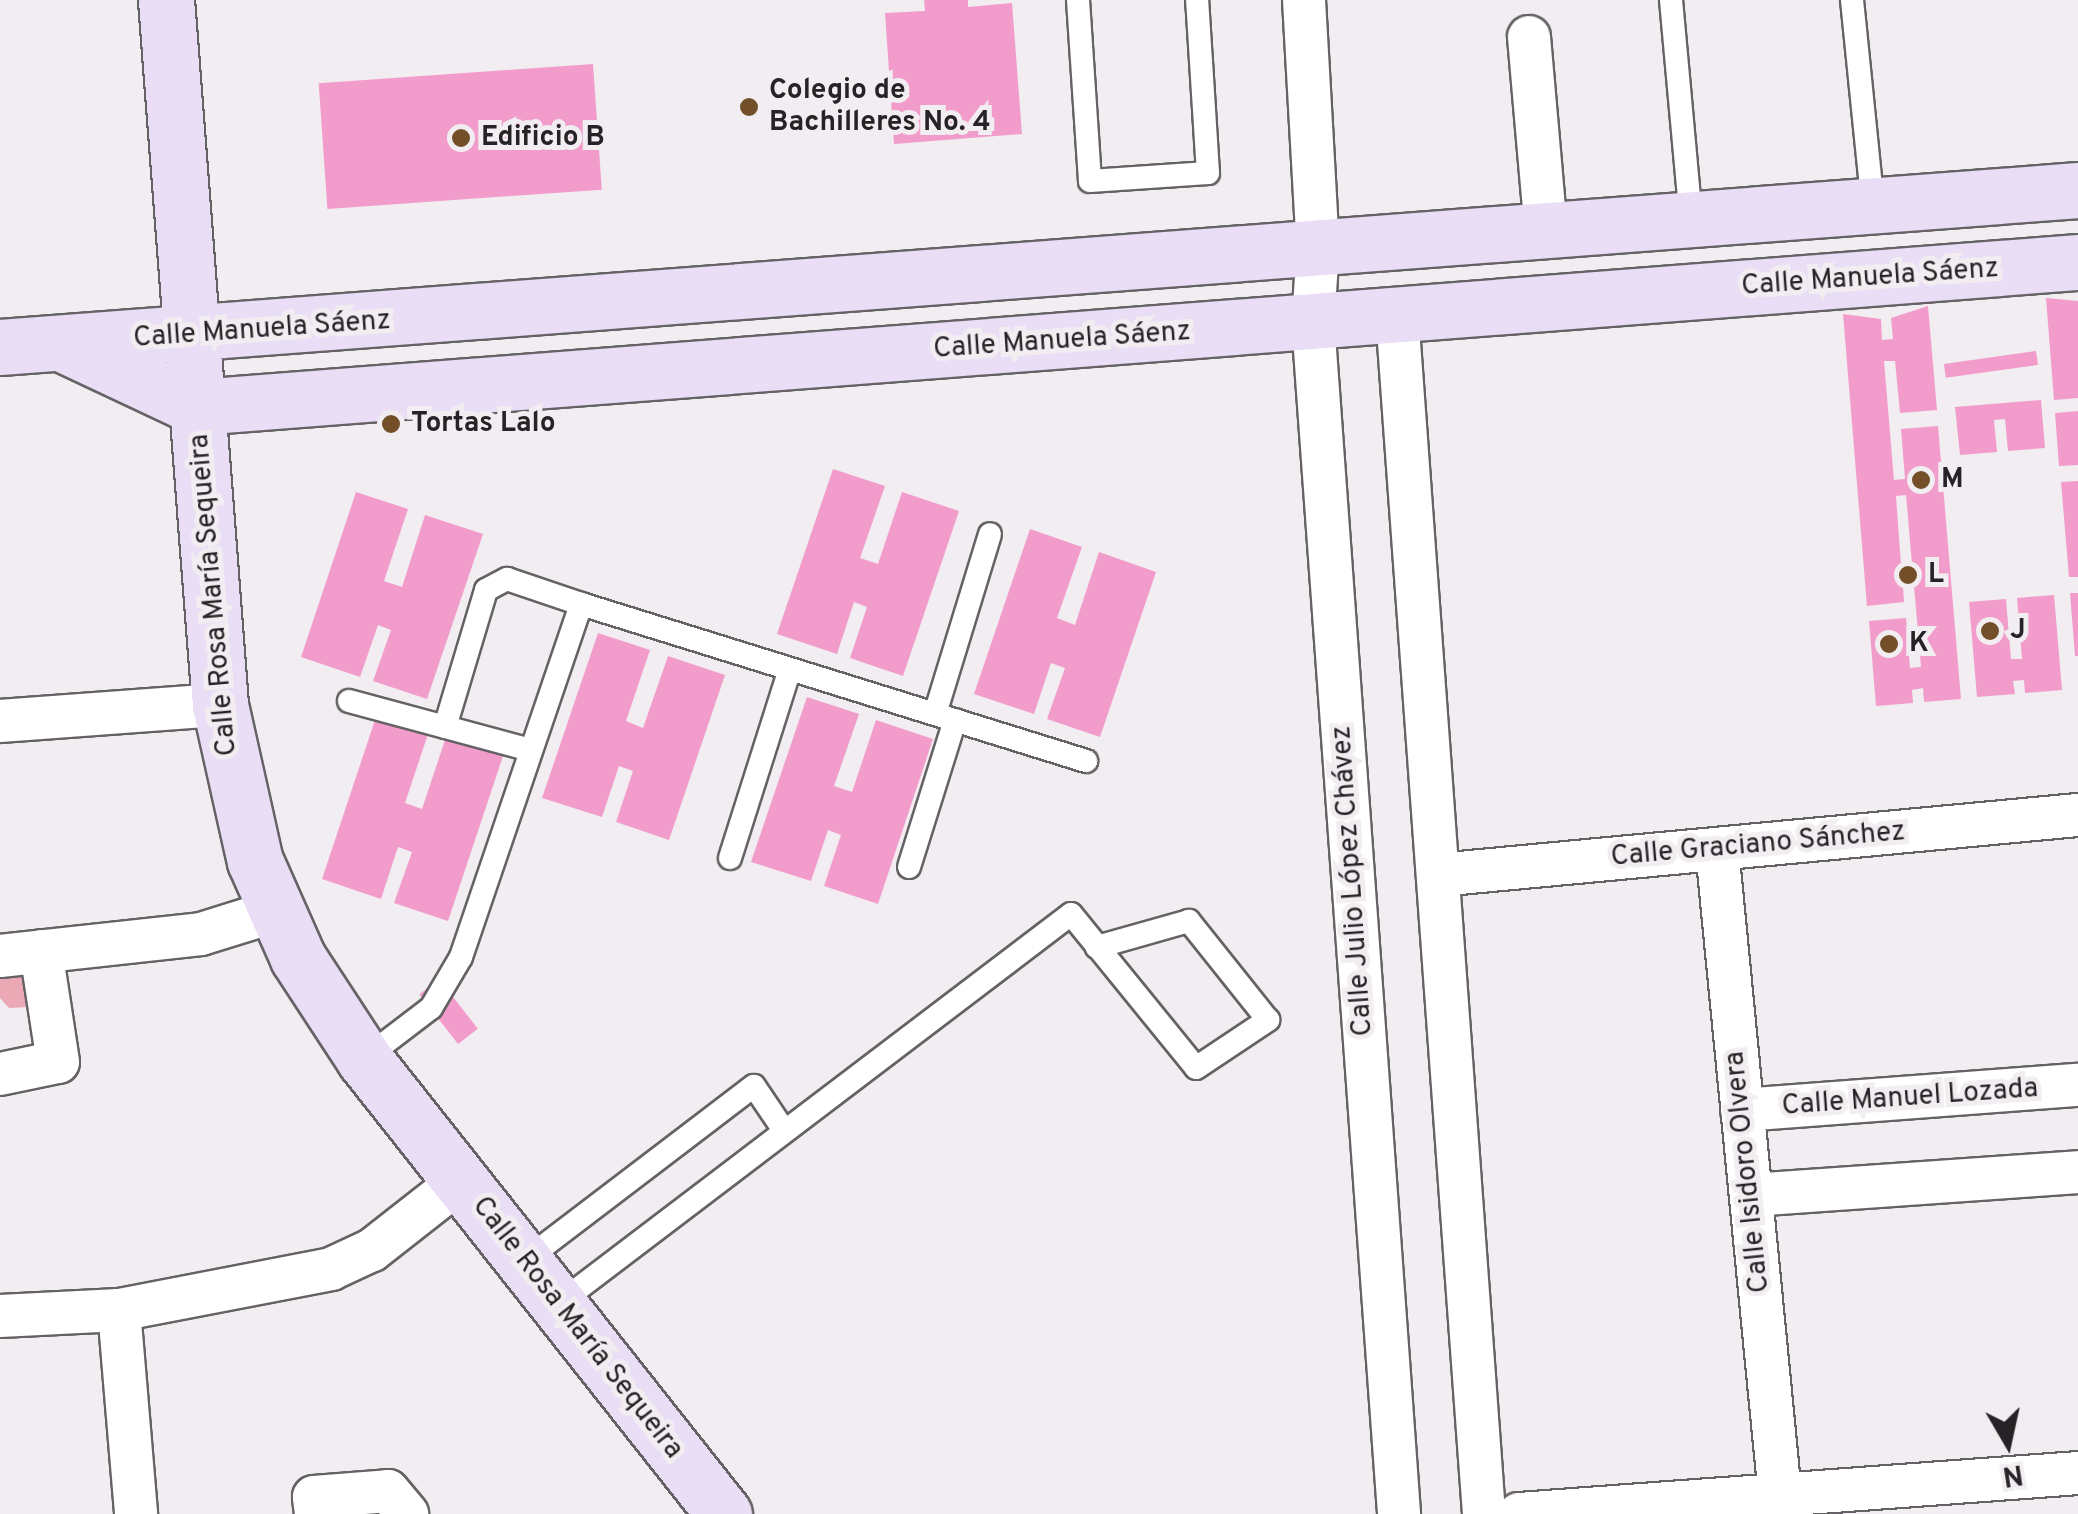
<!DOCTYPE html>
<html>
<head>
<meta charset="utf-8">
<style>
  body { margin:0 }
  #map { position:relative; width:2078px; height:1514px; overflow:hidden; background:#f1edf1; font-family:Overpass,sans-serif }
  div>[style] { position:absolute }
  .green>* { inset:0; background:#eba9b5 }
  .building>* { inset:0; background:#f29ccb; transform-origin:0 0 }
  .roads { filter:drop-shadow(2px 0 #656265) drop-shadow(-2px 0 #656265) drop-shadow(0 2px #656265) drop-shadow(0 -2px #656265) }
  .lane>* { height:22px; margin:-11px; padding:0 11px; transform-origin:11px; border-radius:11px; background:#fff }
  .street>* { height:42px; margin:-21px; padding:0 21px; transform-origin:21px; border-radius:21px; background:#fff }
  .secondary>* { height:55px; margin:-27.5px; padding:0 27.5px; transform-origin:27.5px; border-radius:27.5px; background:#e9def5 }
  .dots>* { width:28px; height:28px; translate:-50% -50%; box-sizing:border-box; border:5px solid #f1edf1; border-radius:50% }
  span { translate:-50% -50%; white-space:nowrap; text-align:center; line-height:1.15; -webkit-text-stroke:10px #f1edf1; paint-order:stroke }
  .poi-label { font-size:28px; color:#252325; font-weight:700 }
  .left { translate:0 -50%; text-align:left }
  .street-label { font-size:28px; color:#252325 }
  .north { position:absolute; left:1958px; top:1394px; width:100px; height:100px; -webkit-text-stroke:8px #f1edf1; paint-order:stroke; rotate:171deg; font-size:28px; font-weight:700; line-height:40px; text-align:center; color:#252325 }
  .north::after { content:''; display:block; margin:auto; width:35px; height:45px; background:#252325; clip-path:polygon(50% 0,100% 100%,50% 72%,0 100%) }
</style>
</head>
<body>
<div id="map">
  <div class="green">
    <div style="clip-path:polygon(0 963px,18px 971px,36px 1001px,29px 1007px,9px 1008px,0 998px)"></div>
  </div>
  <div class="building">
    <div style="clip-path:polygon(924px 0,968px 0,968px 7px,1012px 3px,1022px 134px,894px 144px,885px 13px,925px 11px)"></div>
    <div style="left:593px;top:64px;width:126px;height:275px;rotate:86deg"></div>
    <div style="clip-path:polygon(2046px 298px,2078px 301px,2078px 398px,2054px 400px)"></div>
    <div style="clip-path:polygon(evenodd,1928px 306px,1937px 410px,1900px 413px,1895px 361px,1884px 361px,1894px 480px,1905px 479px,1901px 429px,1938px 426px,1961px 699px,1924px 702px,1923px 688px,1912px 690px,1913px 703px,1876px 706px,1869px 621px,1906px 618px,1910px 668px,1921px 667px,1914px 586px,1903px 586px,1904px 602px,1867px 606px,1843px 314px,1881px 319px,1882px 340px,1893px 339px,1891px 318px,1928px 306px,1906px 495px,1912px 564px,1901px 565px,1896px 496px,1906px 495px)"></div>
    <div style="left:2036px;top:351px;width:14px;height:93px;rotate:82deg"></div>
    <div style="clip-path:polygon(2041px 400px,2045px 448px,2008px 451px,2005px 419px,1994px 420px,1997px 452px,1960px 455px,1955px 407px)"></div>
    <div style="clip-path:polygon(2078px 411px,2078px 465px,2059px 466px,2055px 413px)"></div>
    <div style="clip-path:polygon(396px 414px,399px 433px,386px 437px,383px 415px)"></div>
    <div style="clip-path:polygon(833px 469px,885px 486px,860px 558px,878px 564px,902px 492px,959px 511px,903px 676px,850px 658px,867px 607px,854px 602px,837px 654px,777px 634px)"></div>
    <div style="clip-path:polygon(2078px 481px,2078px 577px,2069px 577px,2061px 482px)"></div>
    <div style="clip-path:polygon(356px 492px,408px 509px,384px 581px,402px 587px,425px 515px,483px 534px,427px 699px,373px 681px,391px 630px,378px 625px,360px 677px,301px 657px)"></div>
    <div style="clip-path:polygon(1030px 529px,1082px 547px,1057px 618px,1075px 625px,1099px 552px,1156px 572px,1100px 737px,1047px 719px,1065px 668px,1051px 663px,1034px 714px,974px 694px)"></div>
    <div style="clip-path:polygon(2070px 593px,2078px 593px,2078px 656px,2075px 656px)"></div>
    <div style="clip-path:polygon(2054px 595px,2062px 690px,2025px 693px,2024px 680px,2013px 681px,2015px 694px,1977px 697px,1969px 602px,2006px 599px,2011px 659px,2022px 659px,2017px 598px)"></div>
    <div style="clip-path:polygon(598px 633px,650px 650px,626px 721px,643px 728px,668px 656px,725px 675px,669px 840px,616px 822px,633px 771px,619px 766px,602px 817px,542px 798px)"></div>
    <div style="clip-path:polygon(807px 697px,859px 714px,834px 786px,852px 792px,876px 720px,933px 739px,878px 904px,824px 886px,841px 835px,828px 830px,811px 881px,751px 862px)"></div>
    <div style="clip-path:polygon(377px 714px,429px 731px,405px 803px,422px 809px,446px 737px,503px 756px,448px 921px,394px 903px,412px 852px,398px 847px,381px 899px,322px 879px)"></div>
    <div style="left:439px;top:979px;width:63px;height:25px;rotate:52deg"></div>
  </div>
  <div class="roads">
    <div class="lane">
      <div style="left:1078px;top:0;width:181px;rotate:86.2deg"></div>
      <div style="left:1090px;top:181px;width:118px;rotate:-3.9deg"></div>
      <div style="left:1208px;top:173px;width:173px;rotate:-93.6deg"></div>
      <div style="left:1671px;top:0;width:221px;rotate:84.8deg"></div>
      <div style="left:1852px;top:0;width:206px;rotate:84.2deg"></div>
      <div style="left:349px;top:701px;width:188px;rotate:15.1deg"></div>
      <div style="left:935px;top:714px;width:188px;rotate:-73deg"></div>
      <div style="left:445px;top:727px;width:143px;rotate:-73.3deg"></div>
      <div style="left:486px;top:590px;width:24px;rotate:-28deg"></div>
      <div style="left:507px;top:579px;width:78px;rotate:18.7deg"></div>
      <div style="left:730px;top:858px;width:198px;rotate:-72.4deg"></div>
      <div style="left:909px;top:867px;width:154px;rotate:-72.6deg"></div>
      <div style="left:364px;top:1059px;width:84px;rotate:-37.3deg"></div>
      <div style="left:431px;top:1008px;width:59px;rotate:-59.5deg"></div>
      <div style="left:461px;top:957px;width:373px;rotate:-71.2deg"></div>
      <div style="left:581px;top:604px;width:529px;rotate:17.27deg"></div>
      <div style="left:524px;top:1261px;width:289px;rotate:-37.3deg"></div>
      <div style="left:754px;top:1086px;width:52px;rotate:56deg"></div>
      <div style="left:558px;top:1304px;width:644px;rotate:-37.24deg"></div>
      <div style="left:1071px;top:914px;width:198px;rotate:50.9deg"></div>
      <div style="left:1196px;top:1068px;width:87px;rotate:-33.7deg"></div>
      <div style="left:1268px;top:1020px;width:127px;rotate:-128.6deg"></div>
      <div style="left:1189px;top:921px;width:96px;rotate:164.2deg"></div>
    </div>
    <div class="street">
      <div style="left:1304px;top:0;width:248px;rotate:86.8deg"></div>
      <div style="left:1318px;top:248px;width:74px;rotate:93.9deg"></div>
      <div style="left:1313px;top:322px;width:1195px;rotate:85.87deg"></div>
      <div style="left:1529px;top:37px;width:195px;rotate:85deg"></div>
      <div style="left:1397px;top:315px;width:1202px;rotate:85.85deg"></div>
      <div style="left:0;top:721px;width:221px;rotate:-4.2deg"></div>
      <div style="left:1717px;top:849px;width:649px;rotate:84.43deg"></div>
      <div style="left:1438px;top:875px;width:643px;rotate:-5.36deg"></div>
      <div style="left:0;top:956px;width:202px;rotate:-6.2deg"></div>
      <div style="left:201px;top:934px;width:77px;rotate:-17.3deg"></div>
      <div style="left:0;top:1074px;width:59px;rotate:-11.7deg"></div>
      <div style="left:58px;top:1062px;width:112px;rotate:-98.7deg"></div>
      <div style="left:1742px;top:1110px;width:337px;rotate:-4.3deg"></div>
      <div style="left:1751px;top:1195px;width:328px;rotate:-4deg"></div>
      <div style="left:119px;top:1310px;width:205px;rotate:85.2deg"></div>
      <div style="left:0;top:1316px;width:119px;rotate:-2.9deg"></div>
      <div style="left:119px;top:1310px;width:216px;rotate:-10.9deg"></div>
      <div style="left:331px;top:1269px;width:45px;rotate:-24.9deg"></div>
      <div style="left:372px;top:1250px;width:112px;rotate:-38.1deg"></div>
      <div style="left:316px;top:1514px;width:17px;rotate:-97deg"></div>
      <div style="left:314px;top:1497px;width:74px;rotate:-4.6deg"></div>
      <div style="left:388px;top:1491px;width:30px;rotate:50deg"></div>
      <div style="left:1519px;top:1514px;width:561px;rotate:-4.19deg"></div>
    </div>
    <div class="secondary">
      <div style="left:166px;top:0;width:707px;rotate:85.62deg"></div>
      <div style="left:220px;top:705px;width:160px;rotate:77.4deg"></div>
      <div style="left:255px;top:861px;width:106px;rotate:66.1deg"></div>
      <div style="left:298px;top:958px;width:121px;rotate:56.8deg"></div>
      <div style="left:364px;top:1059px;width:580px;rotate:51.65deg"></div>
      <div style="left:65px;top:345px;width:146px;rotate:25.2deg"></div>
      <div style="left:197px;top:407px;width:1887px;rotate:-4.41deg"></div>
      <div style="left:0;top:347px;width:2084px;rotate:-4.32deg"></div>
    </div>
  </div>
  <div class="dots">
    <div style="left:749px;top:107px;background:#724f28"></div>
    <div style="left:461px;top:138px;background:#724f28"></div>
    <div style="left:391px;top:424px;background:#724f28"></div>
    <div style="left:1921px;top:480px;background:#724f28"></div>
    <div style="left:1908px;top:575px;background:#724f28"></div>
    <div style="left:1990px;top:631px;background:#724f28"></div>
    <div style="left:1889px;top:644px;background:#724f28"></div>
  </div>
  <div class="poi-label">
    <span class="left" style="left:769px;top:107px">Colegio de<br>Bachilleres No. 4</span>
    <span class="left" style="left:481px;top:138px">Edificio B</span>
    <span class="left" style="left:411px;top:424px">Tortas Lalo</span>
    <span class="left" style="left:1941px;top:480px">M</span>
    <span class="left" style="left:1928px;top:575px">L</span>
    <span class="left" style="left:2010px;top:631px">J</span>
    <span class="left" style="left:1909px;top:644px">K</span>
  </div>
  <div class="street-label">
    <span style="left:1870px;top:278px;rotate:-4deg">Calle Manuela Sáenz</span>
    <span style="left:262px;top:330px;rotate:-4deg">Calle Manuela Sáenz</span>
    <span style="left:1062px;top:341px;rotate:-4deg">Calle Manuela Sáenz</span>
    <span style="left:214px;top:595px;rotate:-95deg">Calle Rosa María Sequeira</span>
    <span style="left:1758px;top:845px;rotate:-5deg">Calle Graciano Sánchez</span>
    <span style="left:1353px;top:881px;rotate:-94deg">Calle Julio López Chávez</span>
    <span style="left:1910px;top:1098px;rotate:-4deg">Calle Manuel Lozada</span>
    <span style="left:1748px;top:1172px;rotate:-96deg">Calle Isidoro Olvera</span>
    <span style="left:577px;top:1328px;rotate:52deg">Calle Rosa María Sequeira</span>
  </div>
  <div class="north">N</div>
</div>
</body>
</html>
